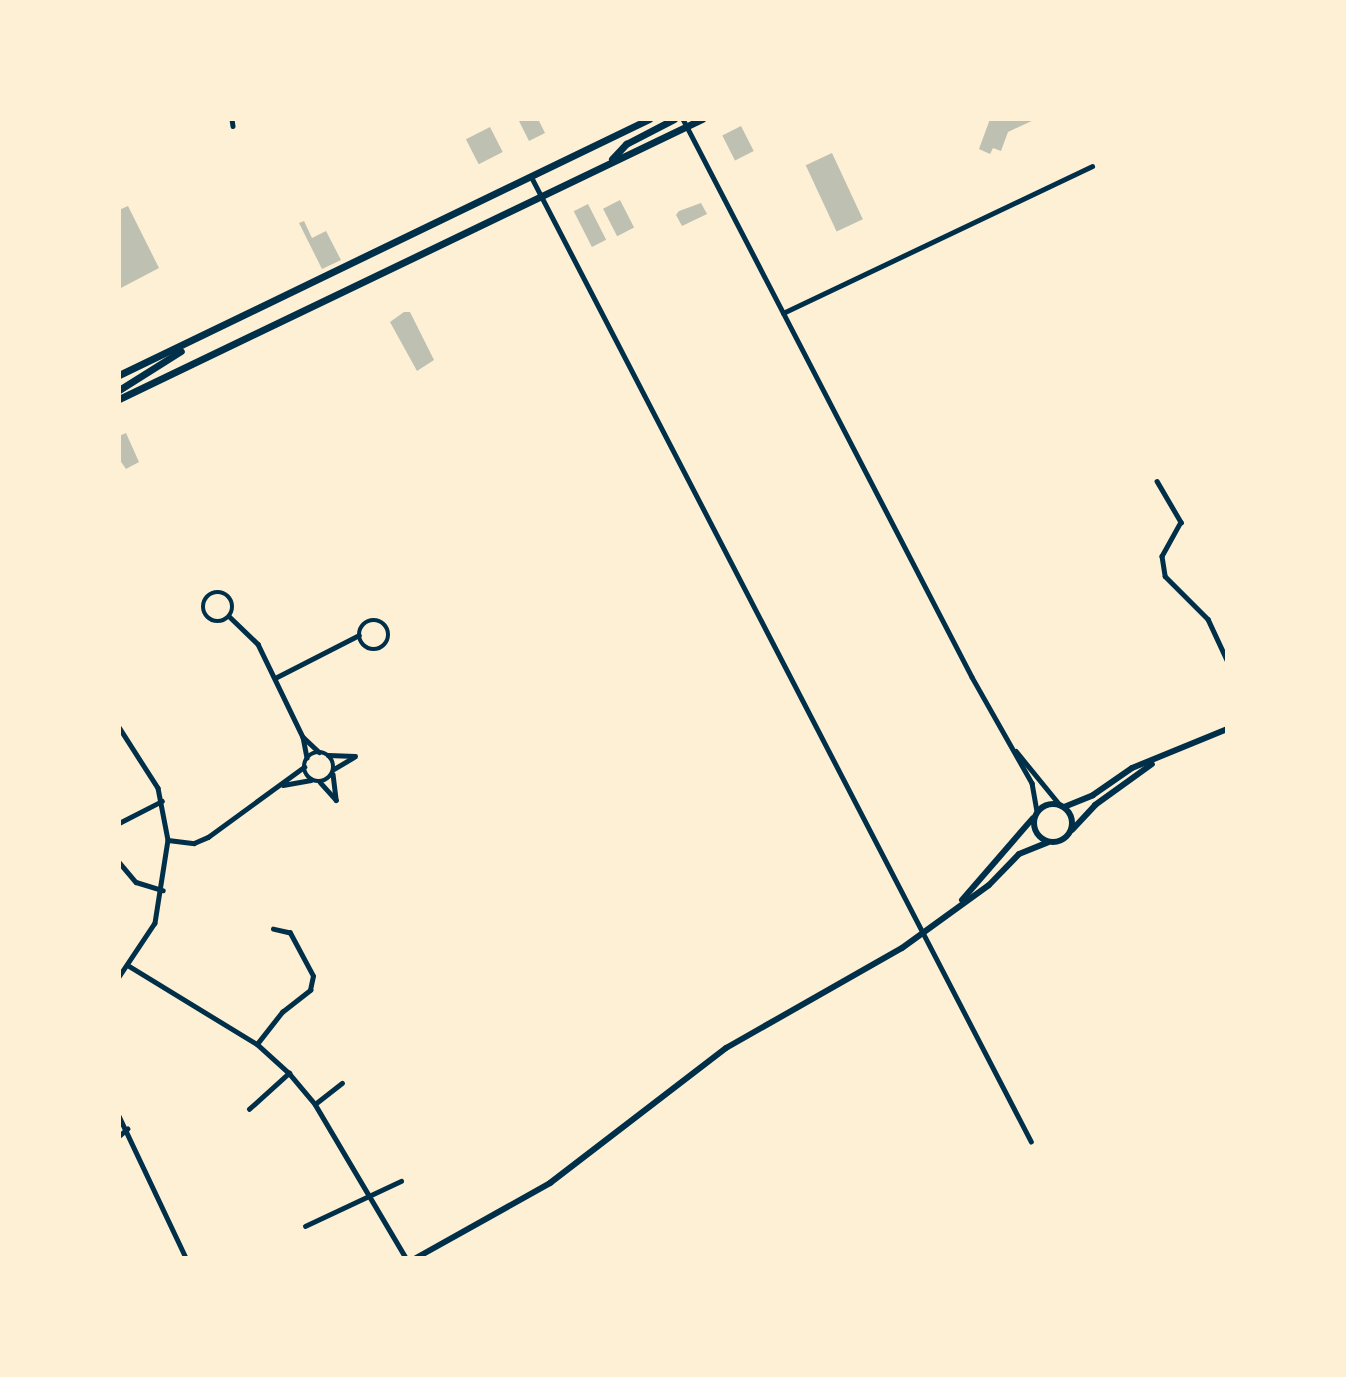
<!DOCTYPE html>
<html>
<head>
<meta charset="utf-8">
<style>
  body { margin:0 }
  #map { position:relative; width:1346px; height:1377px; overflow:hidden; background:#fdf0d5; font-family:Rubik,sans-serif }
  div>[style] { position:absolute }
  .building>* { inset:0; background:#bec0b2; transform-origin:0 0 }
  .minor>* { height:4.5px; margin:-2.25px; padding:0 2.25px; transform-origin:2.25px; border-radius:2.25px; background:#003049 }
  .minor>.ring { margin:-2.25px; padding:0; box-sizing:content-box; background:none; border:4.5px solid #003049; border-radius:50% }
  .tertiary>* { height:6px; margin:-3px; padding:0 3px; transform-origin:3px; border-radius:3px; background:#003049 }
  .tertiary>.ring { margin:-3px; padding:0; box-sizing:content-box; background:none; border:6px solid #003049; border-radius:50% }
  .primary>* { height:7px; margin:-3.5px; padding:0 3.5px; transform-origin:3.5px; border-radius:3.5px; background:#003049 }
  span { translate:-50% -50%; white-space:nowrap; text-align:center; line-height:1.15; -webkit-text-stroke:5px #fdf0d5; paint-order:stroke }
  .frame { position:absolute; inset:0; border:121px solid #fdf0d5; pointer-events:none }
</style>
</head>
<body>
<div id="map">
  <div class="building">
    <div style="clip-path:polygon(518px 119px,538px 119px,545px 133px,529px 141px)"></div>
    <div style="clip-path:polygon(990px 119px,1036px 119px,1008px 132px,1001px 151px,993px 148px,990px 154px,979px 149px)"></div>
    <div style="left:741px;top:126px;width:28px;height:21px;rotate:63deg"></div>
    <div style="left:490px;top:127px;width:28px;height:27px;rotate:63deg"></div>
    <div style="left:832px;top:153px;width:73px;height:29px;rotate:65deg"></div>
    <div style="left:620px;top:200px;width:31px;height:19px;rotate:63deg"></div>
    <div style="clip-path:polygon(701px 203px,707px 214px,682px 226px,676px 215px,679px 211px)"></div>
    <div style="left:588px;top:204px;width:40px;height:16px;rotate:63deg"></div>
    <div style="clip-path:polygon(128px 206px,159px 268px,119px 289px,119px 210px)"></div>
    <div style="clip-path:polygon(304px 221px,312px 238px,326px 231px,341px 260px,322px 269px,299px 223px)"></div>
    <div style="clip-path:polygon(404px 312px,410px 312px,434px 360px,417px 371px,390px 322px)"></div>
    <div style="clip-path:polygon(126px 433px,139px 462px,126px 469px,119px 459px,119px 436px)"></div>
  </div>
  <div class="minor">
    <div style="left:232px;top:119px;width:7px;rotate:82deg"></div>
    <div style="left:683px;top:119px;width:628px;rotate:62.62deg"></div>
    <div style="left:972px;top:677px;width:122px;rotate:60.5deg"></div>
    <div style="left:1032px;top:783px;width:28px;rotate:80deg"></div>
    <div style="left:532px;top:178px;width:1085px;rotate:62.61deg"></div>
    <div style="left:783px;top:313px;width:342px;rotate:-25.4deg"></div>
    <div style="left:1157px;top:481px;width:48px;rotate:59.7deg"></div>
    <div style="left:1181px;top:522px;width:39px;rotate:119deg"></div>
    <div style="left:1162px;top:556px;width:20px;rotate:81deg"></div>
    <div style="left:1165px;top:576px;width:61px;rotate:45deg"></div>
    <div style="left:1208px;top:619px;width:45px;rotate:65.1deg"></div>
    <div class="ring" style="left:203px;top:592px;width:25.5px;height:25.5px"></div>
    <div style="left:230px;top:617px;width:39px;rotate:44deg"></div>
    <div style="left:258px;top:644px;width:103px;rotate:64.2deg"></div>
    <div style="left:303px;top:737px;width:21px;rotate:79deg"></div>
    <div class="ring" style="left:359px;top:620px;width:25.5px;height:25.5px"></div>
    <div style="left:275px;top:678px;width:94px;rotate:-27.1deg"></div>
    <div style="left:119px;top:727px;width:72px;rotate:57.4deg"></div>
    <div style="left:158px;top:788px;width:53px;rotate:79.1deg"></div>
    <div style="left:168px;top:840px;width:84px;rotate:98.9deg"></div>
    <div style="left:155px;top:923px;width:65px;rotate:123.7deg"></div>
    <div style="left:303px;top:737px;width:22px;rotate:43deg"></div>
    <div style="left:1016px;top:751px;width:70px;rotate:50.8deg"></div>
    <div class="ring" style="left:304px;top:752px;width:25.5px;height:25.5px"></div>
    <div style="left:328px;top:755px;width:27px;rotate:2deg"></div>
    <div style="left:334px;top:769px;width:23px;rotate:-31deg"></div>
    <div style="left:333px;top:774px;width:26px;rotate:83deg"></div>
    <div style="left:320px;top:782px;width:24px;rotate:48deg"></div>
    <div style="left:283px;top:785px;width:28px;rotate:-10deg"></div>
    <div style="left:119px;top:823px;width:48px;rotate:-27.1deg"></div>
    <div style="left:168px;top:840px;width:26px;rotate:7deg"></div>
    <div style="left:194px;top:843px;width:15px;rotate:-23deg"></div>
    <div style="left:208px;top:837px;width:119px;rotate:-36.1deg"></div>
    <div style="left:119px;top:862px;width:26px;rotate:50deg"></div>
    <div style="left:136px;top:882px;width:28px;rotate:17deg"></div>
    <div style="left:129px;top:966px;width:150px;rotate:31.4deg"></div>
    <div style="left:257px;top:1044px;width:43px;rotate:42.2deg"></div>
    <div style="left:289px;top:1073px;width:40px;rotate:50deg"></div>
    <div style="left:315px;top:1104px;width:179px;rotate:59.4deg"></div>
    <div style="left:257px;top:1044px;width:41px;rotate:-52deg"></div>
    <div style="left:282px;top:1012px;width:36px;rotate:-38deg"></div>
    <div style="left:310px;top:990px;width:14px;rotate:-78deg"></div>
    <div style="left:313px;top:976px;width:49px;rotate:-118.1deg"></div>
    <div style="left:290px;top:933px;width:17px;rotate:-167deg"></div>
    <div style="left:315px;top:1104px;width:34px;rotate:-38deg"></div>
    <div style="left:249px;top:1109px;width:54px;rotate:-42deg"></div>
    <div style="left:119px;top:1116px;width:157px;rotate:64.7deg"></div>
    <div style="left:119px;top:1136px;width:11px;rotate:-41deg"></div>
    <div style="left:305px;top:1226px;width:106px;rotate:-25.1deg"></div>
  </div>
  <div class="tertiary">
    <div class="ring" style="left:1034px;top:804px;width:32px;height:32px"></div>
    <div style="left:1064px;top:807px;width:31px;rotate:-22deg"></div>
    <div style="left:1093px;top:795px;width:47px;rotate:-34.7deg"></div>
    <div style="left:1132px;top:768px;width:103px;rotate:-22.3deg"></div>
    <div style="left:1072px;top:830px;width:34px;rotate:-47deg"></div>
    <div style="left:1095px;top:805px;width:70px;rotate:-35.7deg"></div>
    <div style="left:962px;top:900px;width:108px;rotate:-49.1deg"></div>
    <div style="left:416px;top:1258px;width:154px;rotate:-29.2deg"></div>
    <div style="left:550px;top:1183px;width:222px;rotate:-37.5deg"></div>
    <div style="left:726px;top:1048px;width:202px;rotate:-29.6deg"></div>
    <div style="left:902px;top:948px;width:107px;rotate:-35.9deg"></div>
    <div style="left:989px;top:885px;width:43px;rotate:-45.9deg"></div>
    <div style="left:1019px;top:854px;width:31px;rotate:-22deg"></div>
  </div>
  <div class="primary">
    <div style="left:612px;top:159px;width:21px;rotate:-47deg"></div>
    <div style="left:626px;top:144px;width:54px;rotate:-27.5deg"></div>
    <div style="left:119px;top:375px;width:589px;rotate:-25.78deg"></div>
    <div style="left:119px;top:390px;width:73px;rotate:-32.2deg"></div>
    <div style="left:119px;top:399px;width:647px;rotate:-25.65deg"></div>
  </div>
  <div class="frame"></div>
</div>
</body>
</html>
